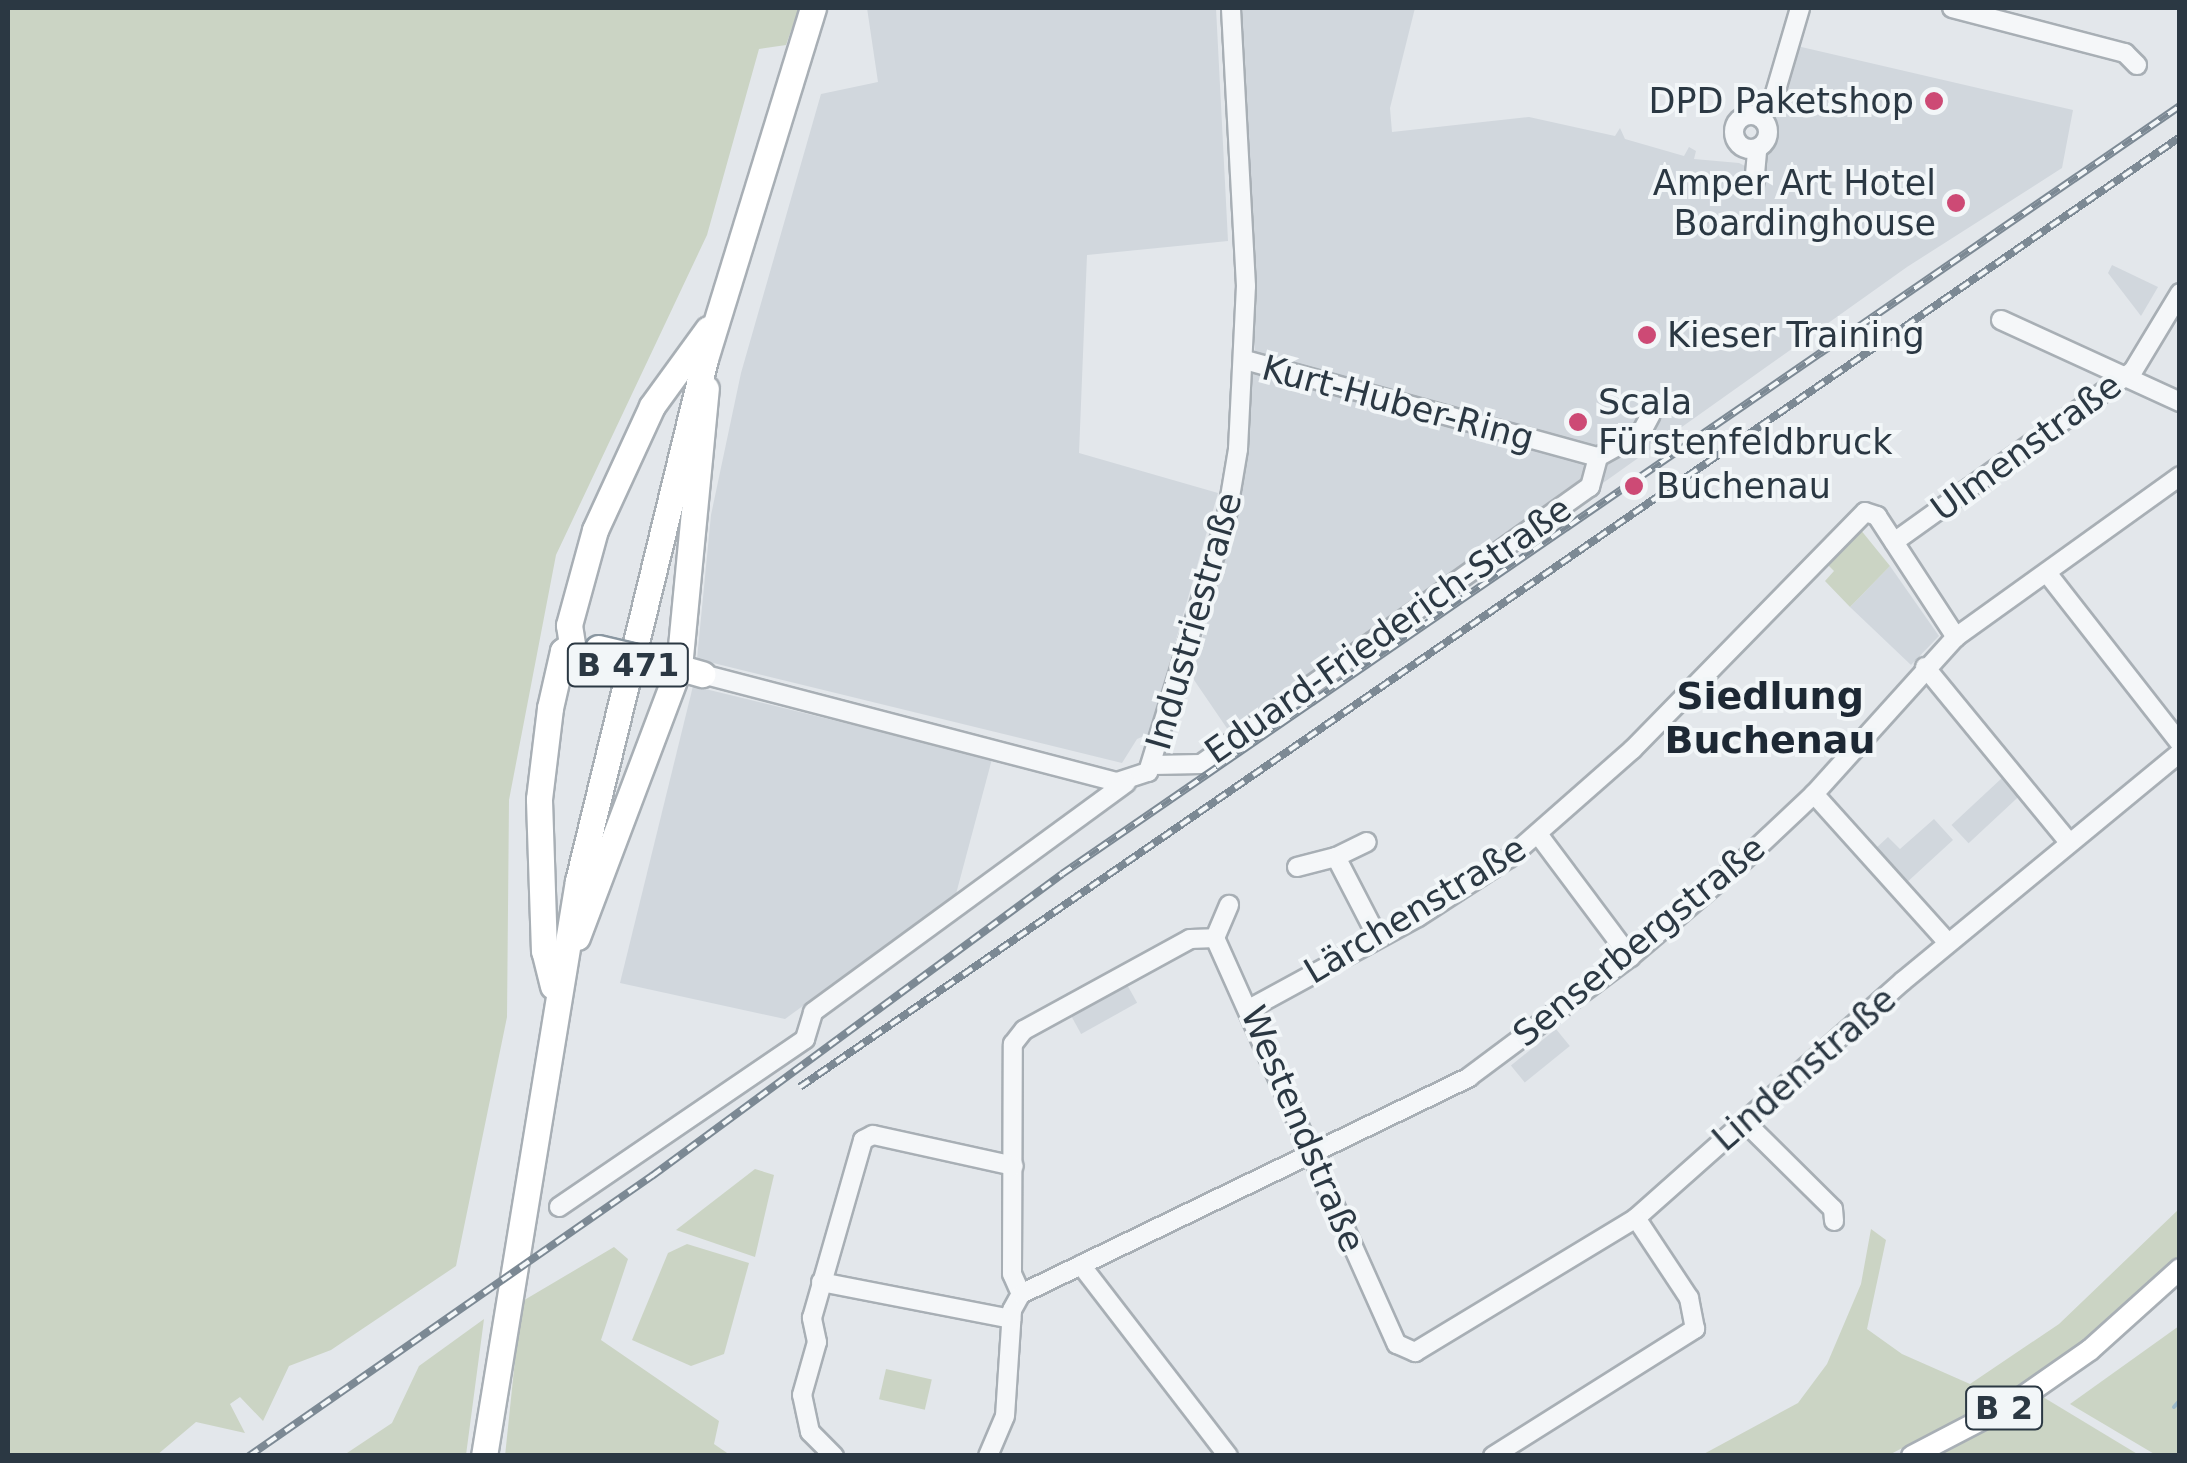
<!DOCTYPE html>
<html>
<head>
<meta charset="utf-8">
<style>
  body { margin:0 }
  #map { position:relative; width:2187px; height:1463px; overflow:hidden; background:#e3e7eb; font-family:"DejaVu Sans",sans-serif }
  div>[style] { position:absolute }
  .built>* { inset:0; background:#d1d7dd; transform-origin:0 0 }
  .green>* { inset:0; background:#cbd4c4; transform-origin:0 0 }
  .stream>* { height:4px; margin:-2px; padding:0 2px; transform-origin:2px; border-radius:2px; background:#9ebbca }
  .roads { filter:drop-shadow(2px 0 #a8afb5) drop-shadow(-2px 0 #a8afb5) drop-shadow(0 2px #a8afb5) drop-shadow(0 -2px #a8afb5) }
  .minor>* { height:18px; margin:-9px; padding:0 9px; transform-origin:9px; border-radius:9px; background:#f5f7f9 }
  .minor>.ring { margin:-9px; padding:0; box-sizing:content-box; background:none; border:18px solid #f5f7f9; border-radius:50% }
  .major>* { height:20px; margin:-10px; padding:0 10px; transform-origin:10px; border-radius:10px; background:#fff }
  .highway>* { height:25px; margin:-12.5px; padding:0 12.5px; transform-origin:12.5px; border-radius:12.5px; background:#fff }
  .rail>* { height:8px; margin-top:-4px; transform-origin:0; background:repeating-linear-gradient(90deg,#f2f6f8 0 11px,#7c8994 0 22px); box-sizing:border-box; border-block:2px solid #7c8994 }
  .bridges { filter:drop-shadow(2px 0 #8a97a1) drop-shadow(-2px 0 #8a97a1) drop-shadow(0 2px #8a97a1) drop-shadow(0 -2px #8a97a1) }
  .highway-bridge>* { height:25px; margin:-12.5px; padding:0 12.5px; transform-origin:12.5px; border-radius:12.5px; background:#fff }
  .dots>* { width:28px; height:28px; translate:-50% -50%; box-sizing:border-box; border:5px solid #f2f6f8; border-radius:50% }
  span { translate:-50% -50%; white-space:nowrap; text-align:center; line-height:1.15; -webkit-text-stroke:8px #f2f6f8; paint-order:stroke }
  .shield-label span { padding:2px 8px; background:#f2f6f8; border:2px solid; border-radius:8px; -webkit-text-stroke-width:0 }
  .shield-label { font-size:32px; color:#2b3843; font-weight:700 }
  .poi-label { font-size:35px; color:#2b3843 }
  .right { translate:-100% -50%; text-align:right }
  .left { translate:0 -50%; text-align:left }
  .street-label { font-size:35px; color:#2b3843 }
  .neighbourhood-label { font-size:38px; color:#1d2834; font-weight:700 }
  .frame { position:absolute; inset:0; border:10px solid #2b3843; pointer-events:none }
</style>
</head>
<body>
<div id="map">
  <div class="built">
    <div style="clip-path:polygon(867px 8px,1216px 8px,1228px 241px,1087px 255px,1079px 453px,1218px 493px,1149px 734px,1137px 739px,1122px 763px,697px 659px,711px 515px,741px 373px,821px 94px,878px 82px)"></div>
    <div style="clip-path:polygon(1239px 8px,1415px 8px,1390px 108px,1392px 132px,1529px 117px,1615px 136px,1620px 128px,1625px 139px,1684px 156px,1689px 147px,1696px 151px,1694px 159px,1739px 163px,1759px 173px,1797px 46px,2073px 110px,2062px 168px,1907px 267px,1237px 743px,1192px 677px,1239px 502px,1255px 355px)"></div>
    <div style="clip-path:polygon(2112px 265px,2158px 287px,2141px 316px,2108px 273px)"></div>
    <div style="clip-path:polygon(1890px 566px,1939px 636px,1911px 665px,1850px 607px)"></div>
    <div style="clip-path:polygon(693px 686px,992px 759px,956px 894px,785px 1019px,620px 983px)"></div>
    <div style="left:2002px;top:778px;width:25px;height:69px;rotate:47deg"></div>
    <div style="clip-path:polygon(1934px 819px,1953px 840px,1904px 885px,1873px 851px,1888px 837px,1900px 849px)"></div>
    <div style="left:1125px;top:981px;width:25px;height:64px;rotate:61deg"></div>
    <div style="left:1556px;top:1029px;width:22px;height:58px;rotate:51deg"></div>
  </div>
  <div class="green">
    <div style="clip-path:polygon(8px 8px,799px 8px,786px 45px,759px 49px,707px 235px,556px 555px,509px 800px,507px 1017px,456px 1266px,331px 1350px,289px 1366px,263px 1421px,240px 1397px,230px 1404px,245px 1433px,196px 1422px,157px 1455px,8px 1455px)"></div>
    <div style="clip-path:polygon(1860px 529px,1890px 566px,1850px 607px,1825px 581px,1834px 571px,1826px 563px)"></div>
    <div style="clip-path:polygon(755px 1169px,774px 1175px,755px 1257px,676px 1230px)"></div>
    <div style="clip-path:polygon(2179px 1209px,2179px 1255px,2144px 1293px,2035px 1378px,1889px 1455px,1700px 1456px,1798px 1403px,1827px 1364px,1861px 1284px,1871px 1229px,1886px 1240px,1867px 1329px,1902px 1354px,1970px 1384px,2059px 1324px)"></div>
    <div style="clip-path:polygon(687px 1244px,749px 1263px,724px 1354px,691px 1366px,632px 1340px,668px 1253px)"></div>
    <div style="clip-path:polygon(614px 1247px,628px 1259px,601px 1340px,719px 1421px,714px 1444px,730px 1455px,505px 1456px,521px 1302px)"></div>
    <div style="clip-path:polygon(484px 1319px,466px 1455px,344px 1455px,392px 1423px,419px 1366px)"></div>
    <div style="clip-path:polygon(2179px 1326px,2179px 1455px,2156px 1455px,2070px 1404px)"></div>
    <div style="left:886px;top:1369px;width:47px;height:31px;rotate:13deg"></div>
    <div style="clip-path:polygon(2043px 1397px,2139px 1455px,1936px 1456px)"></div>
  </div>
  <div class="stream">
    <div style="left:2174px;top:1407px;width:9px;rotate:-49deg"></div>
  </div>
  <div class="roads">
    <div class="minor">
      <div style="left:1952px;top:8px;width:179px;rotate:14.6deg"></div>
      <div style="left:2125px;top:53px;width:17px;rotate:45deg"></div>
      <div class="ring" style="left:1734px;top:115px;width:16px;height:16px"></div>
      <div style="left:1761px;top:118px;width:22px;rotate:-56deg"></div>
      <div style="left:1773px;top:100px;width:96px;rotate:-73.6deg"></div>
      <div style="left:1754px;top:186px;width:38px;rotate:-85deg"></div>
      <div style="left:2001px;top:320px;width:197px;rotate:24.6deg"></div>
      <div style="left:1245px;top:360px;width:366px;rotate:15.4deg"></div>
      <div style="left:1598px;top:457px;width:49px;rotate:-29.2deg"></div>
      <div style="left:1641px;top:433px;width:21px;rotate:-62deg"></div>
      <div style="left:1894px;top:542px;width:294px;rotate:-35.6deg"></div>
      <div style="left:2133px;top:371px;width:91px;rotate:-58.9deg"></div>
      <div style="left:2047px;top:573px;width:216px;rotate:52deg"></div>
      <div style="left:1925px;top:667px;width:227px;rotate:50.6deg"></div>
      <div style="left:702px;top:674px;width:429px;rotate:14.6deg"></div>
      <div style="left:1117px;top:782px;width:33px;rotate:-18deg"></div>
      <div style="left:1148px;top:772px;width:269px;rotate:-72.9deg"></div>
      <div style="left:1227px;top:515px;width:67px;rotate:-80.5deg"></div>
      <div style="left:1238px;top:449px;width:163px;rotate:-87.2deg"></div>
      <div style="left:1246px;top:286px;width:278px;rotate:-93.1deg"></div>
      <div style="left:1153px;top:765px;width:48px;rotate:-1.2deg"></div>
      <div style="left:1201px;top:764px;width:478px;rotate:-35.5deg"></div>
      <div style="left:1590px;top:487px;width:31px;rotate:-75deg"></div>
      <div style="left:1814px;top:794px;width:200px;rotate:48deg"></div>
      <div style="left:1538px;top:834px;width:154px;rotate:53.2deg"></div>
      <div style="left:1336px;top:857px;width:34px;rotate:-26deg"></div>
      <div style="left:1297px;top:867px;width:40px;rotate:-14.4deg"></div>
      <div style="left:1336px;top:857px;width:91px;rotate:62.6deg"></div>
      <div style="left:1215px;top:938px;width:445px;rotate:65.9deg"></div>
      <div style="left:1397px;top:1344px;width:20px;rotate:24deg"></div>
      <div style="left:1415px;top:1352px;width:258px;rotate:-31.2deg"></div>
      <div style="left:1636px;top:1218px;width:357px;rotate:-41.6deg"></div>
      <div style="left:1903px;top:981px;width:359px;rotate:-39.5deg"></div>
      <div style="left:1215px;top:938px;width:36px;rotate:-67deg"></div>
      <div style="left:1251px;top:1008px;width:190px;rotate:-28.6deg"></div>
      <div style="left:1418px;top:917px;width:108px;rotate:-33deg"></div>
      <div style="left:1509px;top:858px;width:164px;rotate:-41.3deg"></div>
      <div style="left:1632px;top:750px;width:333px;rotate:-45.6deg"></div>
      <div style="left:1865px;top:512px;width:13px;rotate:18deg"></div>
      <div style="left:1877px;top:516px;width:145px;rotate:56.9deg"></div>
      <div style="left:1744px;top:1121px;width:125px;rotate:44.7deg"></div>
      <div style="left:1833px;top:1209px;width:12px;rotate:85deg"></div>
      <div style="left:559px;top:1207px;width:298px;rotate:-34.3deg"></div>
      <div style="left:805px;top:1039px;width:28px;rotate:-73deg"></div>
      <div style="left:813px;top:1012px;width:388px;rotate:-36.2deg"></div>
      <div style="left:1081px;top:1265px;width:241px;rotate:52.4deg"></div>
      <div style="left:821px;top:1282px;width:194px;rotate:11deg"></div>
      <div style="left:1021px;top:1294px;width:22px;rotate:-114deg"></div>
      <div style="left:1012px;top:1274px;width:230px;rotate:-89.8deg"></div>
      <div style="left:1013px;top:1044px;width:18px;rotate:-52deg"></div>
      <div style="left:1024px;top:1030px;width:189px;rotate:-28.7deg"></div>
      <div style="left:1190px;top:939px;width:25px;rotate:-2deg"></div>
      <div style="left:834px;top:1456px;width:34px;rotate:-135deg"></div>
      <div style="left:810px;top:1432px;width:38px;rotate:-102deg"></div>
      <div style="left:802px;top:1395px;width:55px;rotate:-74.2deg"></div>
      <div style="left:817px;top:1342px;width:25px;rotate:-102deg"></div>
      <div style="left:812px;top:1318px;width:185px;rotate:-74deg"></div>
      <div style="left:863px;top:1140px;width:11px;rotate:-27deg"></div>
      <div style="left:873px;top:1135px;width:144px;rotate:12.4deg"></div>
      <div style="left:988px;top:1456px;width:43px;rotate:-67deg"></div>
      <div style="left:1005px;top:1416px;width:106px;rotate:-86.2deg"></div>
      <div style="left:1012px;top:1310px;width:18px;rotate:-61deg"></div>
      <div style="left:1021px;top:1294px;width:498px;rotate:-25.8deg"></div>
      <div style="left:1469px;top:1077px;width:201px;rotate:-36.7deg"></div>
      <div style="left:1630px;top:957px;width:150px;rotate:-40.4deg"></div>
      <div style="left:1744px;top:860px;width:96px;rotate:-43.3deg"></div>
      <div style="left:1814px;top:794px;width:212px;rotate:-47.9deg"></div>
      <div style="left:1956px;top:637px;width:276px;rotate:-35.7deg"></div>
      <div style="left:1493px;top:1456px;width:239px;rotate:-32.2deg"></div>
      <div style="left:1695px;top:1329px;width:32px;rotate:-101deg"></div>
      <div style="left:1689px;top:1298px;width:96px;rotate:-123.5deg"></div>
    </div>
    <div class="major">
      <div style="left:1912px;top:1456px;width:115px;rotate:-27.5deg"></div>
      <div style="left:2014px;top:1403px;width:93px;rotate:-34.9deg"></div>
      <div style="left:2090px;top:1350px;width:121px;rotate:-42deg"></div>
    </div>
    <div class="highway">
      <div style="left:572px;top:644px;width:19px;rotate:-99deg"></div>
      <div style="left:569px;top:625px;width:98px;rotate:-74.7deg"></div>
      <div style="left:595px;top:530px;width:136px;rotate:-65.3deg"></div>
      <div style="left:652px;top:406px;width:95px;rotate:-54deg"></div>
      <div style="left:663px;top:663px;width:41px;rotate:15.8deg"></div>
      <div style="left:577px;top:937px;width:289px;rotate:-69.3deg"></div>
      <div style="left:679px;top:667px;width:280px;rotate:-84.5deg"></div>
      <div style="left:553px;top:986px;width:36px;rotate:-104deg"></div>
      <div style="left:544px;top:951px;width:152px;rotate:-91.9deg"></div>
      <div style="left:539px;top:799px;width:92px;rotate:-83.1deg"></div>
      <div style="left:550px;top:708px;width:58px;rotate:-77.2deg"></div>
      <div style="left:563px;top:651px;width:11px;rotate:-38deg"></div>
      <div style="left:484px;top:1456px;width:583px;rotate:-80.72deg"></div>
      <div style="left:578px;top:881px;width:537px;rotate:-76.33deg"></div>
      <div style="left:705px;top:359px;width:367px;rotate:-72.9deg"></div>
    </div>
  </div>
  <div class="rail">
    <div style="left:800px;top:1087px;width:1675px;rotate:-34.54deg"></div>
    <div style="left:249px;top:1456px;width:491px;rotate:-34.8deg"></div>
    <div style="left:652px;top:1176px;width:509px;rotate:-36.37deg"></div>
    <div style="left:1062px;top:874px;width:1356px;rotate:-34.49deg"></div>
  </div>
  <div class="bridges">
    <div class="highway-bridge">
      <div style="left:598px;top:648px;width:62px;rotate:13.1deg"></div>
    </div>
  </div>
  <div class="dots">
    <div style="left:1934px;top:101px;background:#cd4a75"></div>
    <div style="left:1956px;top:203px;background:#cd4a75"></div>
    <div style="left:1647px;top:335px;background:#cd4a75"></div>
    <div style="left:1578px;top:422px;background:#cd4a75"></div>
    <div style="left:1634px;top:486px;background:#cd4a75"></div>
  </div>
  <div class="shield-label">
    <span style="left:628px;top:665px">B 471</span>
    <span style="left:2004px;top:1408px">B 2</span>
  </div>
  <div class="poi-label">
    <span class="right" style="left:1914px;top:101px">DPD Paketshop</span>
    <span class="right" style="left:1936px;top:203px">Amper Art Hotel<br>Boardinghouse</span>
    <span class="left" style="left:1667px;top:335px">Kieser Training</span>
    <span class="left" style="left:1598px;top:422px">Scala<br>Fürstenfeldbruck</span>
    <span class="left" style="left:1656px;top:486px">Buchenau</span>
  </div>
  <div class="street-label">
    <span style="left:1398px;top:403px;rotate:15deg">Kurt-Huber-Ring</span>
    <span style="left:2026px;top:447px;rotate:-36deg">Ulmenstraße</span>
    <span style="left:1194px;top:621px;rotate:-74deg">Industriestraße</span>
    <span style="left:1388px;top:630px;rotate:-35deg">Eduard-Friederich-Straße</span>
    <span style="left:1415px;top:910px;rotate:-31deg">Lärchenstraße</span>
    <span style="left:1639px;top:941px;rotate:-39deg">Senserbergstraße</span>
    <span style="left:1804px;top:1069px;rotate:-41deg">Lindenstraße</span>
    <span style="left:1303px;top:1129px;rotate:67deg">Westendstraße</span>
  </div>
  <div class="neighbourhood-label">
    <span style="left:1770px;top:719px">Siedlung<br>Buchenau</span>
  </div>
  <div class="frame"></div>
</div>
</body>
</html>
